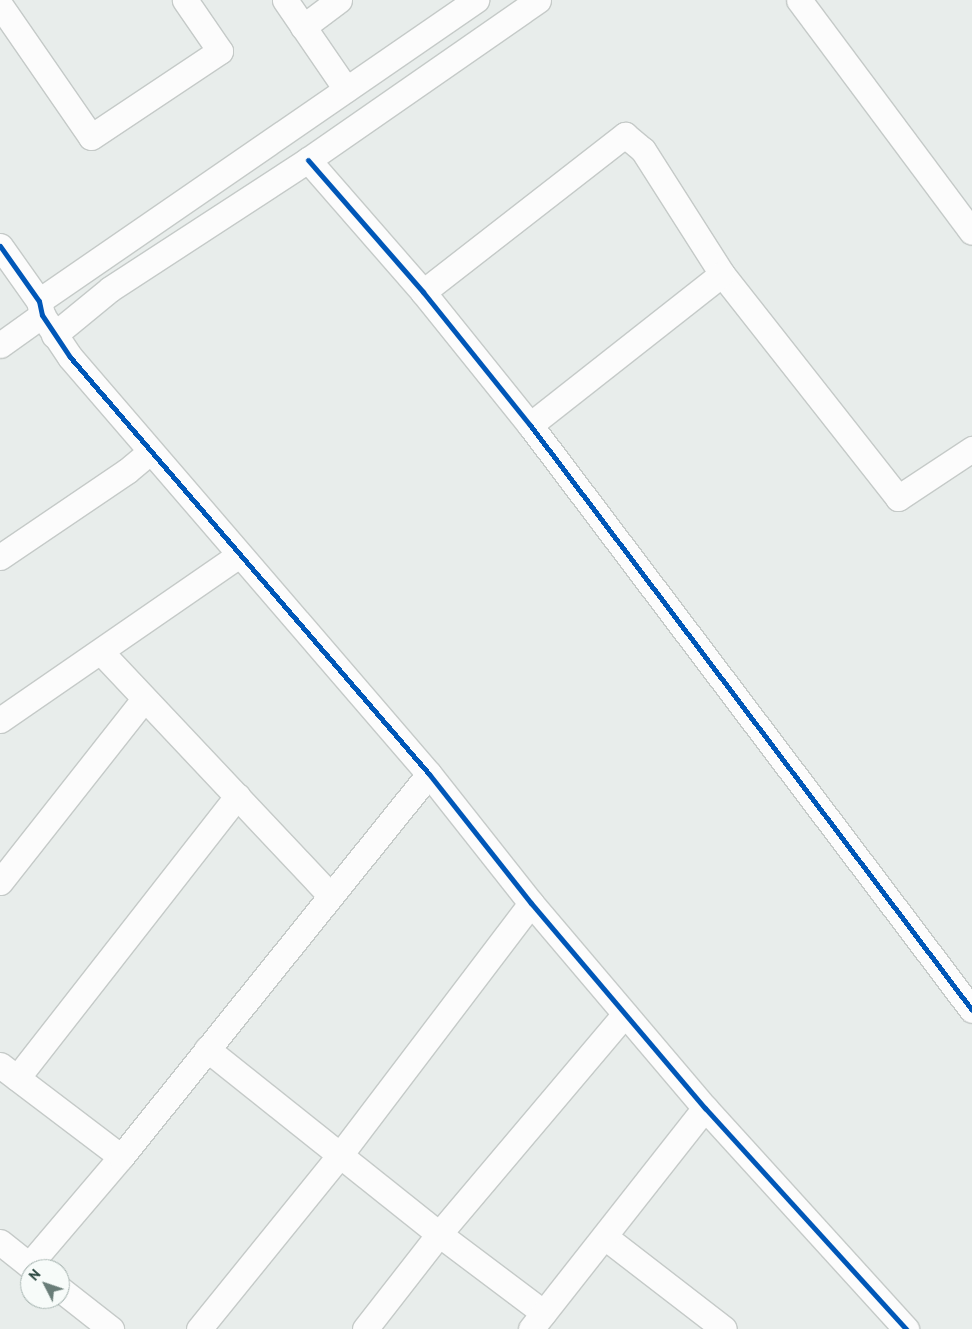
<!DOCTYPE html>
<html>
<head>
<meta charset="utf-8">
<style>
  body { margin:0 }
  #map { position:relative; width:972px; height:1329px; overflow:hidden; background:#e8edeb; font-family:"PT Sans",sans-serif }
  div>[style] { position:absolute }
  .roads { filter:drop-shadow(1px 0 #c5cac8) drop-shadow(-1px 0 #c5cac8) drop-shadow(0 1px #c5cac8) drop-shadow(0 -1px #c5cac8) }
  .minor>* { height:25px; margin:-12.5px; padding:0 12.5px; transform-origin:12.5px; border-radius:12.5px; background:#fcfcfc }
  .cycleway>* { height:5px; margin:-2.5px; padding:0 2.5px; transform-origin:2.5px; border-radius:2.5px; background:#0057b8 }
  span { translate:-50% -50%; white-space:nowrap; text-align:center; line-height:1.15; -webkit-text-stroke:4.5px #f7fbf9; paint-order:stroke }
  .north { position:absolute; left:20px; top:1259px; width:50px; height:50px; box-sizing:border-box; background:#f7fbf9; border:1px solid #a3b1ad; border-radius:50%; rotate:311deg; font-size:14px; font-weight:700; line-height:20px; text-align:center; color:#24413a }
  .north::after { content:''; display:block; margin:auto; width:18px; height:22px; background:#697d78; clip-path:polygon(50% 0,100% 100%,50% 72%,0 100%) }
</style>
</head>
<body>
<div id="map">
  <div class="roads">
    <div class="minor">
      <div style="left:285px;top:0;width:108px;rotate:55.6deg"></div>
      <div style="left:799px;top:0;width:289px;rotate:53.3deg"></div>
      <div style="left:0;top:5px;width:160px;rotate:55.4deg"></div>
      <div style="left:91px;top:137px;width:155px;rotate:-33.7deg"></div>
      <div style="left:220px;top:51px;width:62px;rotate:-124.5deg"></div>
      <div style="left:303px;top:27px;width:45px;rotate:-36.9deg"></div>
      <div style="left:308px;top:160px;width:175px;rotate:48.9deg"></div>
      <div style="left:423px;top:292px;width:171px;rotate:51.2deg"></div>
      <div style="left:530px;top:425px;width:733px;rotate:52.93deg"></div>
      <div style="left:0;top:246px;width:67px;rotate:54.7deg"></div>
      <div style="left:39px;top:301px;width:14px;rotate:78deg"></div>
      <div style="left:42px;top:315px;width:50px;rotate:56.3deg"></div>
      <div style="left:70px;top:357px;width:550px;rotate:49.27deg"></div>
      <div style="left:429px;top:774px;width:164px;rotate:51.7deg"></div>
      <div style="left:531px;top:903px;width:269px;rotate:49.7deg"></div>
      <div style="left:705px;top:1108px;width:299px;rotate:47.7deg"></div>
      <div style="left:423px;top:292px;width:256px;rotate:-37.9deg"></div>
      <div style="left:625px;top:135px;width:23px;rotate:40deg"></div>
      <div style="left:643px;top:150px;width:147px;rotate:57.5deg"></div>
      <div style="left:722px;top:274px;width:285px;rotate:51.8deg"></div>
      <div style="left:898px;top:498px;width:89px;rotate:-33.5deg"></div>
      <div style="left:39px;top:301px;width:531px;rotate:-34.56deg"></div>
      <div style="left:54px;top:335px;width:72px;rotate:-39.4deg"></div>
      <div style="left:110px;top:289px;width:236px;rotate:-33.1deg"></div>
      <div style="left:308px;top:160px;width:280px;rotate:-34.8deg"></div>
      <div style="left:0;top:345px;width:52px;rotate:-35.5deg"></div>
      <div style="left:530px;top:425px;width:244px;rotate:-38.2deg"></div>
      <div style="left:0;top:557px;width:153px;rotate:-34.1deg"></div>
      <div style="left:127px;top:471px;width:30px;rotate:-40deg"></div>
      <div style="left:101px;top:652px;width:335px;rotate:46.7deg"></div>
      <div style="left:0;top:720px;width:290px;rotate:-34.6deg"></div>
      <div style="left:0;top:882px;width:233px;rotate:-51.8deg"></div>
      <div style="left:207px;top:1049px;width:297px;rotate:38.6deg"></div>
      <div style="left:439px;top:1234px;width:131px;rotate:37deg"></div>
      <div style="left:0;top:1065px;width:152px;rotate:37.2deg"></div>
      <div style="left:17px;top:1078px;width:358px;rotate:-52deg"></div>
      <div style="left:605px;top:1237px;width:150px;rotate:37.7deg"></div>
      <div style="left:0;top:1242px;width:43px;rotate:38.5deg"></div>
      <div style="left:29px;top:1265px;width:142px;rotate:-49.6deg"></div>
      <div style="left:121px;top:1157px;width:491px;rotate:-51.2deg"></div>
      <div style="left:60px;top:1289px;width:65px;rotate:38.1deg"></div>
      <div style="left:199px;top:1329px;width:224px;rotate:-51deg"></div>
      <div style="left:340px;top:1155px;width:316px;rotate:-52.8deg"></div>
      <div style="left:365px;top:1329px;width:120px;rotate:-52.1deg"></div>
      <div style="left:439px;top:1234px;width:288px;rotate:-49.8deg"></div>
      <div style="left:531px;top:1329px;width:281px;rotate:-51.8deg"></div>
    </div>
  </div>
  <div class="cycleway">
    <div style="left:308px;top:160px;width:175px;rotate:48.9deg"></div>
    <div style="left:423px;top:292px;width:171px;rotate:51.2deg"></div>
    <div style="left:530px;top:425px;width:733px;rotate:52.93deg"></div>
    <div style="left:0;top:246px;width:67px;rotate:54.7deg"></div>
    <div style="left:39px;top:301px;width:14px;rotate:78deg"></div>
    <div style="left:42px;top:315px;width:50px;rotate:56.3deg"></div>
    <div style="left:70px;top:357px;width:550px;rotate:49.27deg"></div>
    <div style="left:429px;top:774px;width:164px;rotate:51.7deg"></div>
    <div style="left:531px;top:903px;width:269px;rotate:49.7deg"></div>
    <div style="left:705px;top:1108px;width:299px;rotate:47.7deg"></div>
  </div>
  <div class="north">N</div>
</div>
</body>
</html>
